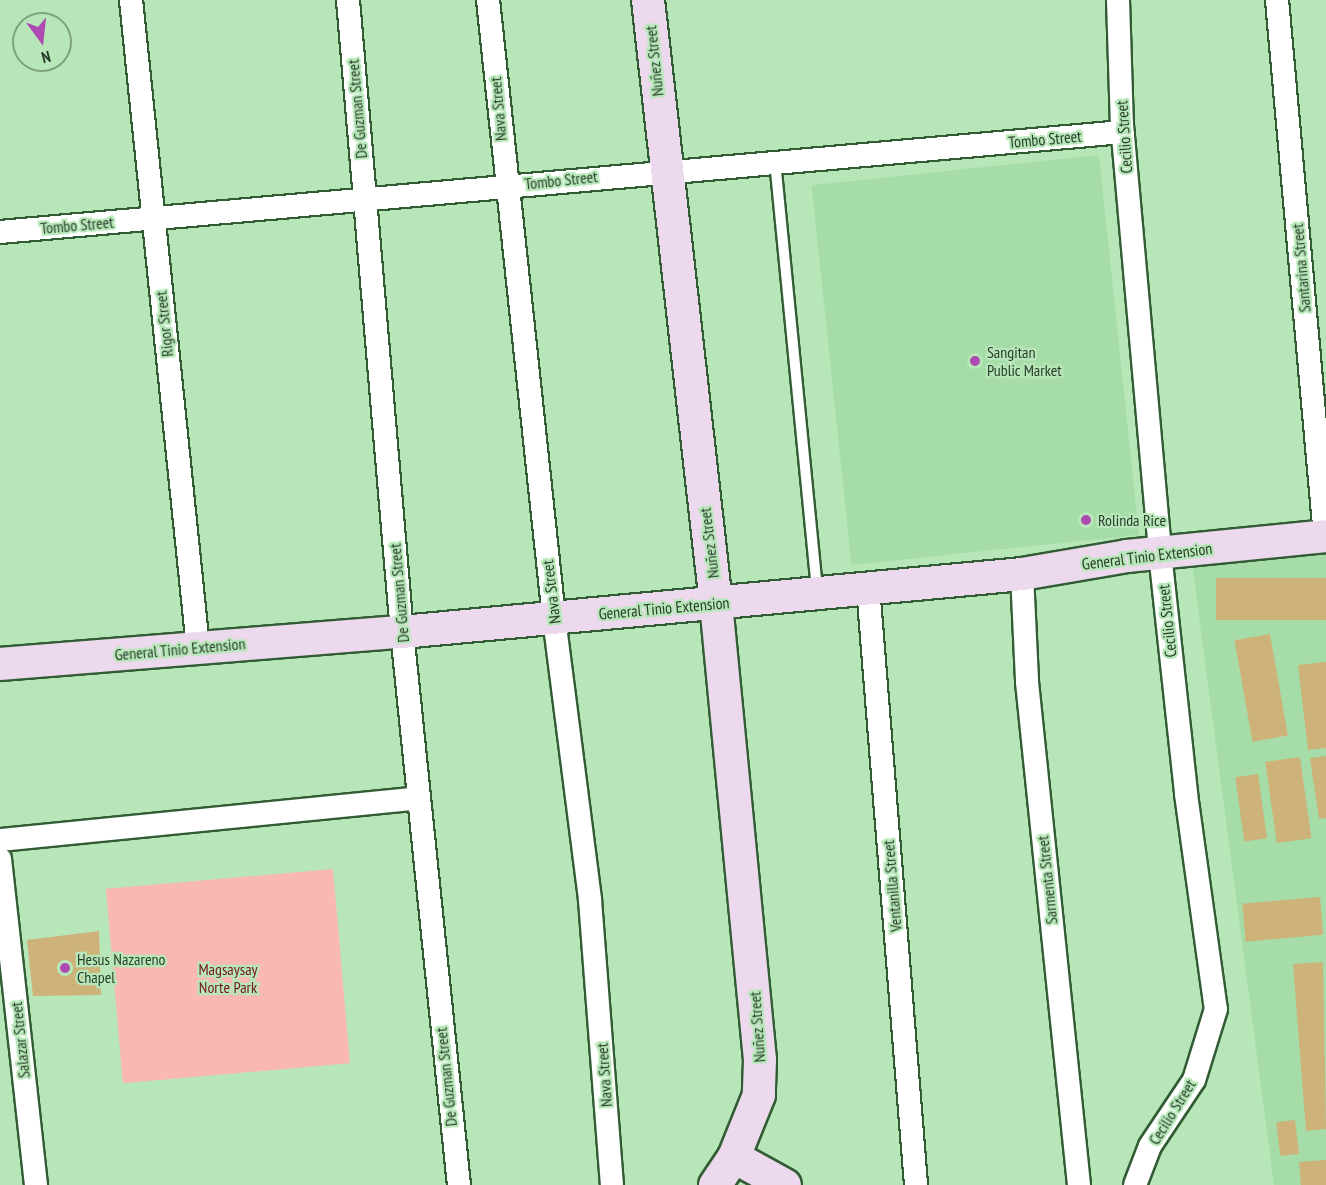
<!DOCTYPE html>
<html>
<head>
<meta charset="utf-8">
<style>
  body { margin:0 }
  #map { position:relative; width:1326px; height:1185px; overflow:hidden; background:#b7e7b8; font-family:"PT Sans Narrow",sans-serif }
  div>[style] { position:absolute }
  .built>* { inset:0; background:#a6dca8; transform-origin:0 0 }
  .green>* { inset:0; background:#f9b8b1; transform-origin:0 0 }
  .building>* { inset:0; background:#cdb279; transform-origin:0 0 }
  .roads { filter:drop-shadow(2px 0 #315c34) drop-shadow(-2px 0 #315c34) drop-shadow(0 2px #315c34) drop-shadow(0 -2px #315c34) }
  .lane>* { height:10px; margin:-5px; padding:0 5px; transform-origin:5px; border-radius:5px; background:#fff }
  .street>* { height:22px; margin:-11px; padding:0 11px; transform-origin:11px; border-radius:11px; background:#fff }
  .secondary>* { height:32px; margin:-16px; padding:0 16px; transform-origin:16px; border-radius:16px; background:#ecd9ed }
  .dots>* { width:16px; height:16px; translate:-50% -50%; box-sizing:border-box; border:3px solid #b7e7b8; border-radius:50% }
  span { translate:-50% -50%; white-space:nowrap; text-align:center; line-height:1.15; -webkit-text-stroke:4.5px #b7e7b8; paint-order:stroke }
  .street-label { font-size:16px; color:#2a3d2b }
  .poi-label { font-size:16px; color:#2a3d2b }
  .left { translate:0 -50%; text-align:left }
  .park-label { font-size:16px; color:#741618 }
  .north { position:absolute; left:12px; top:12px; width:60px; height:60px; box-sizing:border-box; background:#b7e7b8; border:2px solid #7fa380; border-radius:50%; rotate:165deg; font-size:16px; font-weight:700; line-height:24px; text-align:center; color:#2a3d2b }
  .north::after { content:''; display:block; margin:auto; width:21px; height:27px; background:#ad4bb2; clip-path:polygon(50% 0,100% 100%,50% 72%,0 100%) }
</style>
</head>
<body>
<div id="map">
  <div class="built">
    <div style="left:1099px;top:155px;width:382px;height:289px;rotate:84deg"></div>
    <div style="clip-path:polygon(1326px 551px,1326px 1185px,1274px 1185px,1192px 563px)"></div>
  </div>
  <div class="green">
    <div style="left:333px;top:869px;width:195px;height:228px;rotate:85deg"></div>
  </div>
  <div class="building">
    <div style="left:1326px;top:578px;width:42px;height:110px;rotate:90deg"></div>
    <div style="left:1270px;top:634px;width:103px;height:36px;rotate:80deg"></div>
    <div style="clip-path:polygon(1326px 662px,1326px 748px,1308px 750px,1298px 665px)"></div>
    <div style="clip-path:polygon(1326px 756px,1326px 818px,1319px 819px,1310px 758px)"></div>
    <div style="left:1300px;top:757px;width:82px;height:35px;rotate:82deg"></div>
    <div style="left:1258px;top:774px;width:65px;height:23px;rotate:82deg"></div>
    <div style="left:1320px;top:897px;width:38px;height:78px;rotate:85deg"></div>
    <div style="clip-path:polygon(99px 931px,101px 995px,33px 996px,27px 940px)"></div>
    <div style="clip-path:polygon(1323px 962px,1326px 1129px,1306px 1131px,1293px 964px)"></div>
    <div style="left:1295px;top:1120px;width:34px;height:19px;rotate:83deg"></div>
    <div style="clip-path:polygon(1326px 1160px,1326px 1185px,1301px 1185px,1299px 1162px)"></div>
  </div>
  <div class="roads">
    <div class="lane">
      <div style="left:775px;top:161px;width:433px;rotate:84.4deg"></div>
    </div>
    <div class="street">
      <div style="left:131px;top:0;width:650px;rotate:84.09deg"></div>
      <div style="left:348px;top:0;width:634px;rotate:85.12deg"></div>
      <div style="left:402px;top:632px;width:556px;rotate:84.12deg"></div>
      <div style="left:488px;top:0;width:622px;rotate:83.9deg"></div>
      <div style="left:554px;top:618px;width:284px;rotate:82.7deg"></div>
      <div style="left:590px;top:900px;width:286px;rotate:85.6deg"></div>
      <div style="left:1118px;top:0;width:125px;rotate:88.2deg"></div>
      <div style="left:1122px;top:125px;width:430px;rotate:84.9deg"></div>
      <div style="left:1160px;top:553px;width:242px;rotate:83.8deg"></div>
      <div style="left:1186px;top:794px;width:217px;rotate:82.1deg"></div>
      <div style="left:1216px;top:1009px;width:74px;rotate:107.2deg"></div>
      <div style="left:1194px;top:1080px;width:79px;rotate:123.7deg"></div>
      <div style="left:1150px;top:1146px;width:42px;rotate:111deg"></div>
      <div style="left:1277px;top:0;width:538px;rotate:84.88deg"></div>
      <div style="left:0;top:232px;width:1127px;rotate:-5.09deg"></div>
      <div style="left:1022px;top:574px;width:108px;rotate:87.3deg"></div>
      <div style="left:1027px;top:682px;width:506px;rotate:84.1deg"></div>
      <div style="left:868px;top:587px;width:600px;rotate:85.41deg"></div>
      <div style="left:0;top:840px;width:420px;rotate:-5.7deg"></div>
      <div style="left:0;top:859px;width:328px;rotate:83.7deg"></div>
    </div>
    <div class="secondary">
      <div style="left:648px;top:0;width:607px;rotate:83.57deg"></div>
      <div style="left:716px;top:603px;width:459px;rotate:84.5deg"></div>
      <div style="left:760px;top:1060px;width:35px;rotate:92deg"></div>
      <div style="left:759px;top:1095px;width:67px;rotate:112deg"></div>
      <div style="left:734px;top:1157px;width:34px;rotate:124deg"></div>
      <div style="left:0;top:664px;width:403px;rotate:-4.6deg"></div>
      <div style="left:402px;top:632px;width:623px;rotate:-5.34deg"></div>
      <div style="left:1022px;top:574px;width:107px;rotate:-9.7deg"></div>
      <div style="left:1127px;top:556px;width:200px;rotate:-5.7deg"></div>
      <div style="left:734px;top:1157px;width:58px;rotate:28.8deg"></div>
    </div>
  </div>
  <div class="dots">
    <div style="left:975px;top:361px;background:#ad4bb2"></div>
    <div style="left:1086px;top:520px;background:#ad4bb2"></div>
    <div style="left:65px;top:968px;background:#ad4bb2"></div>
  </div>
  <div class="street-label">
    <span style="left:654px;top:61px;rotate:-96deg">Nuñez Street</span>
    <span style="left:357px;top:109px;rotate:-95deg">De Guzman Street</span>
    <span style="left:498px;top:109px;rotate:-95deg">Nava Street</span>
    <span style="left:1124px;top:137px;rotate:-94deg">Cecilio Street</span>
    <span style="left:1045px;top:139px;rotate:-5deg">Tombo Street</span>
    <span style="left:561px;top:180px;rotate:-6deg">Tombo Street</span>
    <span style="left:77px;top:225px;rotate:-5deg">Tombo Street</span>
    <span style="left:1301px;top:268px;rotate:-95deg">Santarina Street</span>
    <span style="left:164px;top:324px;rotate:-96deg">Rigor Street</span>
    <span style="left:709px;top:543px;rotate:-97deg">Nuñez Street</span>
    <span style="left:1147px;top:556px;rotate:-7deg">General Tinio Extension</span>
    <span style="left:551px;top:592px;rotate:-97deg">Nava Street</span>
    <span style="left:399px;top:593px;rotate:-95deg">De Guzman Street</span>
    <span style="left:664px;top:608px;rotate:-5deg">General Tinio Extension</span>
    <span style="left:1167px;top:621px;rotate:-96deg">Cecilio Street</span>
    <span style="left:180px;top:649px;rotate:-5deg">General Tinio Extension</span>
    <span style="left:1047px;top:880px;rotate:-96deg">Sarmenta Street</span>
    <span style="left:892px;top:886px;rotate:-95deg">Ventanilla Street</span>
    <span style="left:757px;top:1027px;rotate:-94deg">Nuñez Street</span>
    <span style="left:20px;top:1040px;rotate:-96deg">Salazar Street</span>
    <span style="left:604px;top:1075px;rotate:-94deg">Nava Street</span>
    <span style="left:446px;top:1077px;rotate:-96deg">De Guzman Street</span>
    <span style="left:1172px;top:1112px;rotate:-58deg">Cecilio Street</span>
  </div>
  <div class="poi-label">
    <span class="left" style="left:987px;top:361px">Sangitan<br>Public Market</span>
    <span class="left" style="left:1098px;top:520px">Rolinda Rice</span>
    <span class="left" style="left:77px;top:968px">Hesus Nazareno<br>Chapel</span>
  </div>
  <div class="park-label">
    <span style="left:228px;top:978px">Magsaysay<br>Norte Park</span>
  </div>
  <div class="north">N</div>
</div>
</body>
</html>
